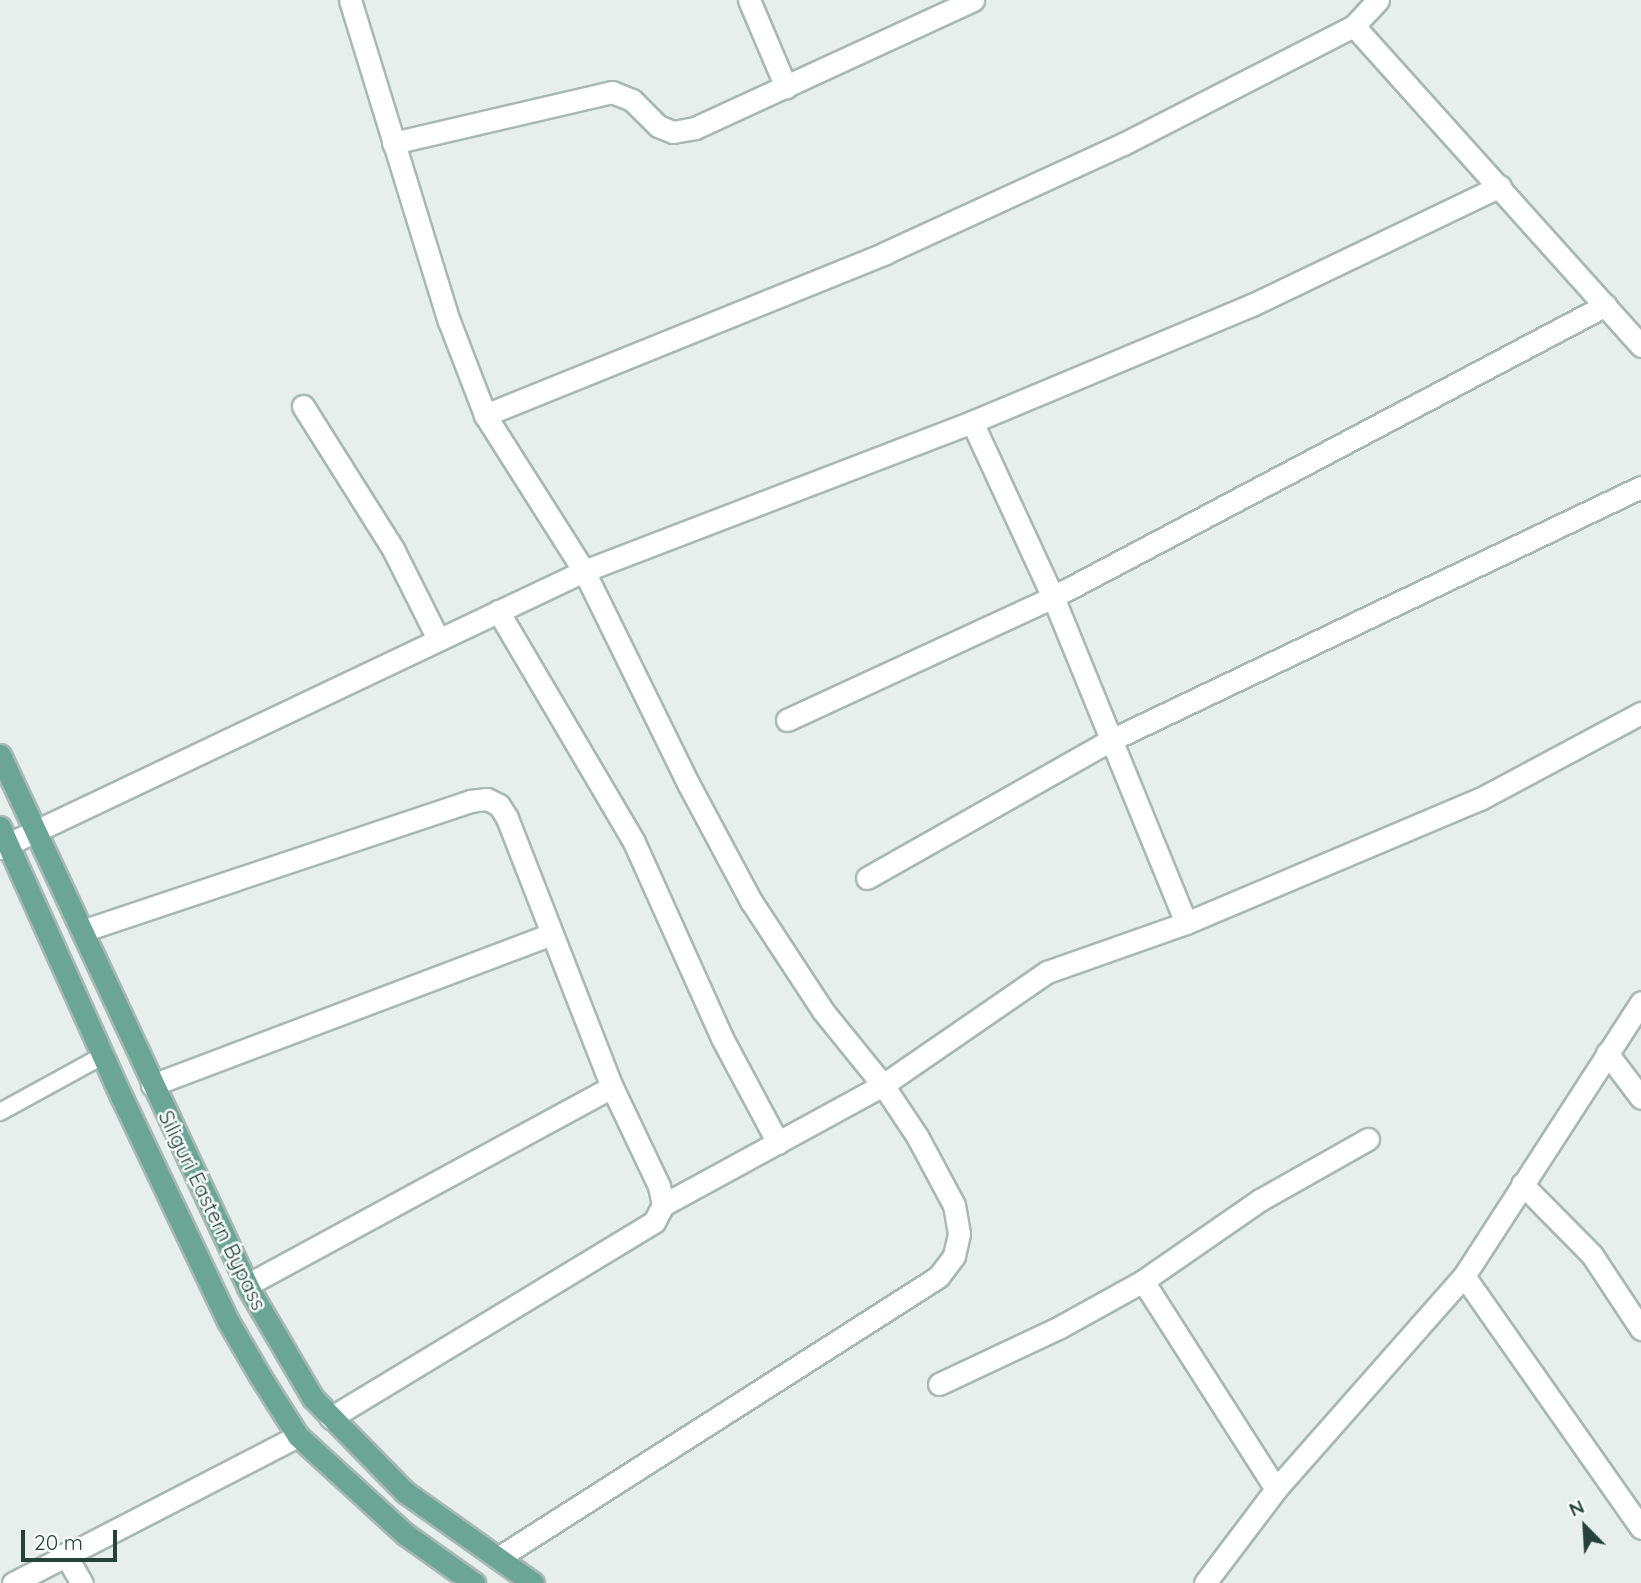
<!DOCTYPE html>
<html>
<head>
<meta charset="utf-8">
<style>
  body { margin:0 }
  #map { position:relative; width:1641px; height:1583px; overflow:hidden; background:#e6efeb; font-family:Quicksand,sans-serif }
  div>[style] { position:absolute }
  .roads { filter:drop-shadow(2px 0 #a8b8b2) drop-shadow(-2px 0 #a8b8b2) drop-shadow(0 2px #a8b8b2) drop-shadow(0 -2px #a8b8b2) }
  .service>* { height:16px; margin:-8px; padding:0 8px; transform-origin:8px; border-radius:8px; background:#fff }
  .minor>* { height:21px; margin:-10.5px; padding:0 10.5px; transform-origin:10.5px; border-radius:10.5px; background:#fff }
  .tertiary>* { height:21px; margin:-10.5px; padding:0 10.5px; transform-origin:10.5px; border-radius:10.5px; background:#fff }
  .primary>* { height:21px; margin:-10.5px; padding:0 10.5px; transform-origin:10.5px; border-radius:10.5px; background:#6aa596 }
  span { translate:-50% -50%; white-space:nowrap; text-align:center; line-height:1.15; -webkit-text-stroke:5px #f7fbf9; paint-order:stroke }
  .street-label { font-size:21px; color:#24423a }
  .north { position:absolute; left:1550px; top:1492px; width:70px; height:70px; -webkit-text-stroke:5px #f7fbf9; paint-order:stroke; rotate:336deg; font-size:19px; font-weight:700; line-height:28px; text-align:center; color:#24423a }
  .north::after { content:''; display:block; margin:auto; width:24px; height:32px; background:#24423a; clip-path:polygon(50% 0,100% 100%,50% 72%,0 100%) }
  .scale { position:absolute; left:21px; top:1530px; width:96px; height:32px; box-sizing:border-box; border:4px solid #24423a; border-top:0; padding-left:9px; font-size:21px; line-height:24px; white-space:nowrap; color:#24423a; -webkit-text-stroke:5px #f7fbf9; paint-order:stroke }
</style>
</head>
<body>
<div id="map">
  <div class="roads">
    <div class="service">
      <div style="left:0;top:1112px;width:119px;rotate:-28.7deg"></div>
    </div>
    <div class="minor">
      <div style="left:350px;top:0;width:336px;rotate:72.9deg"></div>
      <div style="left:449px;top:321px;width:101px;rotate:69deg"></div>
      <div style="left:485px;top:415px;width:185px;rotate:57.6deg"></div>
      <div style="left:584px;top:571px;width:238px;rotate:63.9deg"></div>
      <div style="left:689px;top:785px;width:132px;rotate:61.9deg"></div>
      <div style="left:751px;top:901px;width:131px;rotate:56.8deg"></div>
      <div style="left:823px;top:1011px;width:95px;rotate:51deg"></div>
      <div style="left:883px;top:1085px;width:61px;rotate:56.3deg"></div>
      <div style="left:917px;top:1136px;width:78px;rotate:61.8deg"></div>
      <div style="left:954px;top:1205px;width:29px;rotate:80deg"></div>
      <div style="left:959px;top:1234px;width:23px;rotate:103deg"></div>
      <div style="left:954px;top:1256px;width:26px;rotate:127deg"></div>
      <div style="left:938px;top:1277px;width:522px;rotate:147.44deg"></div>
      <div style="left:749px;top:0;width:95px;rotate:67deg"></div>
      <div style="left:1378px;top:0;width:35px;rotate:133deg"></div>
      <div style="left:1354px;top:26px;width:430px;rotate:48.1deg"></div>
      <div style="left:393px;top:143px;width:225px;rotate:-13.1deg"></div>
      <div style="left:612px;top:92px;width:22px;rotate:22deg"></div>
      <div style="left:632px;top:100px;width:37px;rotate:45deg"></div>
      <div style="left:658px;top:126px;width:16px;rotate:22deg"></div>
      <div style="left:673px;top:132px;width:22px;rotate:-10deg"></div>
      <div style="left:695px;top:128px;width:306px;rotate:-24.7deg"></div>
      <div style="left:303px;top:406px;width:169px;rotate:57.8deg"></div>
      <div style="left:393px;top:549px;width:101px;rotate:63.4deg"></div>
      <div style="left:485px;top:415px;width:432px;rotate:-22deg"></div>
      <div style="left:885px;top:253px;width:262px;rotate:-24.6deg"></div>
      <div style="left:1123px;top:144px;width:259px;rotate:-27.1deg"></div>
      <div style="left:972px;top:422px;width:193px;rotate:65.2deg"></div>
      <div style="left:1053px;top:597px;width:352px;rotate:67.8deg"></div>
      <div style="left:498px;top:611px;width:268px;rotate:59.5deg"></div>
      <div style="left:634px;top:842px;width:215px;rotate:65.8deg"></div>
      <div style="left:722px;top:1038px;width:119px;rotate:61.9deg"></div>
      <div style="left:787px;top:720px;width:293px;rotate:-24.8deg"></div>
      <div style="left:1053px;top:597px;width:625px;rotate:-27.84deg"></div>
      <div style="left:0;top:848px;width:646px;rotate:-25.38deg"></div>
      <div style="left:584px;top:571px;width:416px;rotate:-21deg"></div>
      <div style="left:972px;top:422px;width:303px;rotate:-22.7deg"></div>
      <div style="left:1252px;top:305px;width:275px;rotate:-25.6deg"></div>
      <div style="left:867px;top:878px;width:280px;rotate:-29.5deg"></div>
      <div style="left:1111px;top:740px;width:587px;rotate:-25.52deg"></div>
      <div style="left:82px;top:931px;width:409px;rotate:-18.5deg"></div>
      <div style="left:470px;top:801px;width:17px;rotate:-7deg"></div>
      <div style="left:487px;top:799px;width:13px;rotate:27deg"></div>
      <div style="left:499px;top:805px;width:15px;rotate:58deg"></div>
      <div style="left:507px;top:818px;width:289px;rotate:68.7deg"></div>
      <div style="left:612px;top:1087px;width:110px;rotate:64.6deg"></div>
      <div style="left:659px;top:1186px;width:19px;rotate:78deg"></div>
      <div style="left:663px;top:1205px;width:19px;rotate:118deg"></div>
      <div style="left:654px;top:1222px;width:378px;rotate:148.8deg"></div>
      <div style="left:1607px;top:1053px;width:56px;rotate:52.9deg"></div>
      <div style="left:152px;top:1085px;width:427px;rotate:-20.7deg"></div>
      <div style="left:1522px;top:1184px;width:100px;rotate:45.4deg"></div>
      <div style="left:1592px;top:1255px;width:89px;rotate:56.5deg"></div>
      <div style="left:663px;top:1205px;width:251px;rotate:-28.6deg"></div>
      <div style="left:883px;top:1085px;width:199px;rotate:-34.6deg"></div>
      <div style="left:1047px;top:972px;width:147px;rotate:-19.4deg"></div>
      <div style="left:1186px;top:923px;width:319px;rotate:-22.9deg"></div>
      <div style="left:1480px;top:799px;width:183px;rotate:-28.1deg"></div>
      <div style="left:1464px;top:1276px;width:308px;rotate:54.9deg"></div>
      <div style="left:1143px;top:1281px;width:247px;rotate:57.4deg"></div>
      <div style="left:247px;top:1285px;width:415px;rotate:-28.5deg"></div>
      <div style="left:939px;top:1384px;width:134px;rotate:-25.2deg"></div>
      <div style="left:1060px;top:1327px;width:95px;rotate:-29deg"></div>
      <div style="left:1143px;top:1281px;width:142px;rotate:-34.7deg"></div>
      <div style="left:1260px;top:1200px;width:124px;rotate:-29.5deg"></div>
      <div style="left:65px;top:1554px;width:34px;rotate:60deg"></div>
      <div style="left:13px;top:1583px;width:321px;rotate:-27.3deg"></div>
    </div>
    <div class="tertiary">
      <div style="left:1205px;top:1583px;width:118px;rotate:-52.9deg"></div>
      <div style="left:1276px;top:1489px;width:284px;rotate:-48.6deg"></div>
      <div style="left:1464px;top:1276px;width:326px;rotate:-57.1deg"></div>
    </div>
    <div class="primary">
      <div style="left:0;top:755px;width:589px;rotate:65deg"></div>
      <div style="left:249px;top:1289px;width:126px;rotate:59.6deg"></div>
      <div style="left:313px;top:1398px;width:132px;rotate:45.6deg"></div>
      <div style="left:405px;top:1492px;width:157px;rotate:35.4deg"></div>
      <div style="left:0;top:827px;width:297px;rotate:65.8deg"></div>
      <div style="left:122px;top:1098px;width:247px;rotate:64.6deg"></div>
      <div style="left:228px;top:1321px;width:64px;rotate:59.8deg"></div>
      <div style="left:260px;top:1376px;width:71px;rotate:57.7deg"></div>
      <div style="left:298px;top:1436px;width:145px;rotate:42.5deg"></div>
      <div style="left:405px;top:1534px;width:85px;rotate:35.4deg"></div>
    </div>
  </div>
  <div class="street-label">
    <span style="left:213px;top:1210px;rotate:64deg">Siliguri Eastern Bypass</span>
  </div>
  <div class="north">N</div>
  <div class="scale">20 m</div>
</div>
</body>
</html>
